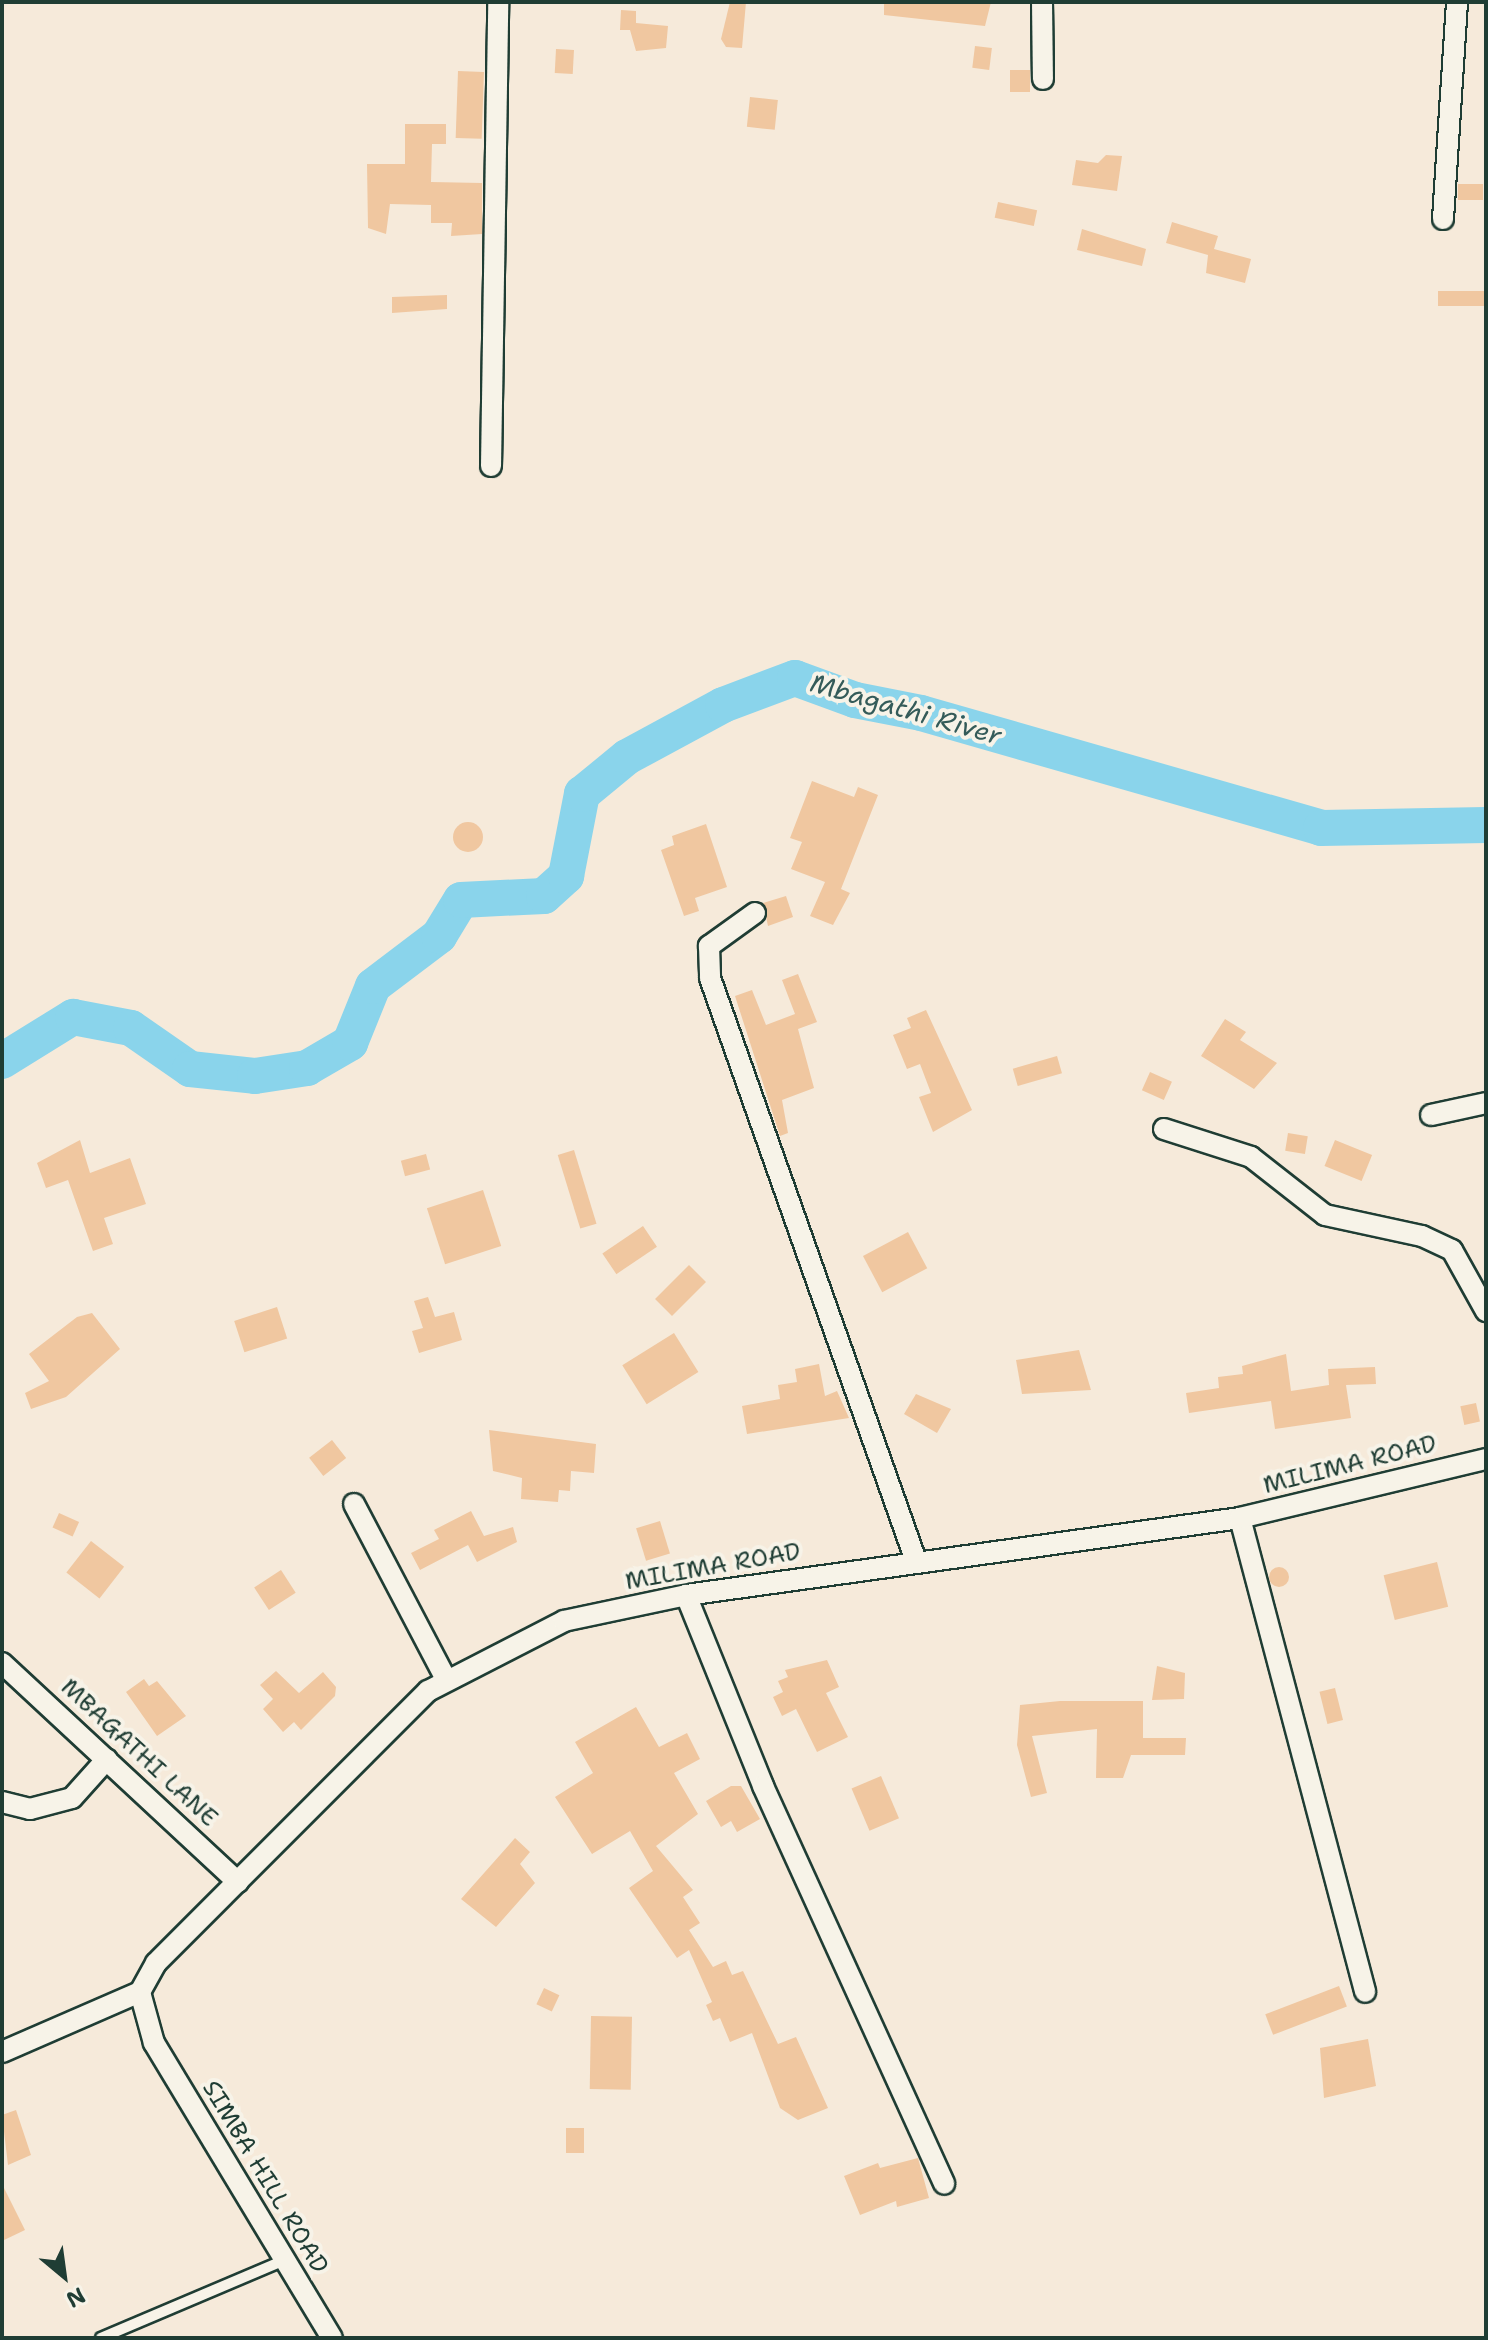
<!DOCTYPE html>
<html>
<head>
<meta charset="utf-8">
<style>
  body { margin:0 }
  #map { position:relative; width:1488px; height:2340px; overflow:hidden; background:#f6eada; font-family:"Shantell Sans",sans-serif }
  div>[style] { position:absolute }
  .river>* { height:36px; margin:-18px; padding:0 18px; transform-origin:18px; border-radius:18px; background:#8ad4eb }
  .building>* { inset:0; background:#f0c7a0; transform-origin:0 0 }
  .round { border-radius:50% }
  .roads { filter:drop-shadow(2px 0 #1f3d34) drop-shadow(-2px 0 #1f3d34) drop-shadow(0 2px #1f3d34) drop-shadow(0 -2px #1f3d34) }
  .service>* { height:10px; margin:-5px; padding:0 5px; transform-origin:5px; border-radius:5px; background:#f7f3e8 }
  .minor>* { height:20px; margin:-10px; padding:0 10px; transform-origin:10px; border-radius:10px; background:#f7f3e8 }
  span { translate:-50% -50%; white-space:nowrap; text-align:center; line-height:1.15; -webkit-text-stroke:8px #f7f3e8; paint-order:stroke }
  .street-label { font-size:24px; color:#1f3d34 }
  .water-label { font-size:26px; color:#345b59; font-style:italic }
  .frame { position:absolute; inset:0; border:4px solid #1f3d34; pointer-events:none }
  .north { position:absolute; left:24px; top:2236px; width:80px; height:80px; -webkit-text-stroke:6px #f7f3e8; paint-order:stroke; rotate:151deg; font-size:22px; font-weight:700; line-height:32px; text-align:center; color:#1f3d34 }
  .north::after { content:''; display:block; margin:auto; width:28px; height:36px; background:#1f3d34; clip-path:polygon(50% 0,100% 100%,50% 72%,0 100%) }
</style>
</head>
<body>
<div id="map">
  <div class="river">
    <div style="left:2px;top:1061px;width:84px;rotate:-31.8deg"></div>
    <div style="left:73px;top:1017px;width:59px;rotate:10.7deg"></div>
    <div style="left:131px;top:1028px;width:72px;rotate:34.8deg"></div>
    <div style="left:190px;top:1069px;width:65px;rotate:6.1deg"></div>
    <div style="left:255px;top:1076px;width:53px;rotate:-8.7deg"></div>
    <div style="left:307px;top:1068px;width:50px;rotate:-30.2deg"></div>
    <div style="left:350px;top:1043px;width:61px;rotate:-68deg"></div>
    <div style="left:373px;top:986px;width:83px;rotate:-37.1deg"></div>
    <div style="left:439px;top:936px;width:42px;rotate:-58.6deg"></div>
    <div style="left:461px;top:900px;width:83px;rotate:-2.8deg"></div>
    <div style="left:544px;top:896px;width:30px;rotate:-42deg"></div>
    <div style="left:566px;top:876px;width:84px;rotate:-79deg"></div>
    <div style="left:582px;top:794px;width:58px;rotate:-39.4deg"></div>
    <div style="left:627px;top:757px;width:109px;rotate:-28.4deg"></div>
    <div style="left:723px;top:705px;width:77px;rotate:-20.6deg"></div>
    <div style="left:795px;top:678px;width:64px;rotate:20.1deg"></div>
    <div style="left:855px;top:700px;width:67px;rotate:11.1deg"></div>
    <div style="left:921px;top:713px;width:416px;rotate:16deg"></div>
    <div style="left:1321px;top:828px;width:165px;rotate:-1deg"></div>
  </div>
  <div class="building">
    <div style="clip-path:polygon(730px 2px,746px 2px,742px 48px,726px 47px,721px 39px)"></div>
    <div style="clip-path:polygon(884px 2px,991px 2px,985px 26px,884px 15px)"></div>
    <div style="clip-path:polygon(621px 10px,636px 11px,636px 23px,668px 26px,666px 48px,636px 51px,630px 30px,620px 30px)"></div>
    <div style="left:975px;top:46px;width:17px;height:22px;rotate:7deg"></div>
    <div style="left:556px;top:49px;width:18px;height:24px;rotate:3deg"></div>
    <div style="left:1030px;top:70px;width:22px;height:20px;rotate:90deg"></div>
    <div style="left:458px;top:71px;width:26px;height:67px;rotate:2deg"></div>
    <div style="left:750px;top:97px;width:28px;height:30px;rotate:6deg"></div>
    <div style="clip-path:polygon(405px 124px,446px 124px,446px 144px,432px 144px,431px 182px,482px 183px,482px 234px,451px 236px,452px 223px,431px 223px,431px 205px,390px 204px,386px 234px,368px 228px,367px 164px,405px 164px)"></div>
    <div style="clip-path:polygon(1106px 155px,1122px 156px,1117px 191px,1072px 185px,1076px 160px,1098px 163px)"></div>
    <div style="left:1458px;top:184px;width:25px;height:16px"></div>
    <div style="left:998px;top:202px;width:40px;height:16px;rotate:12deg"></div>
    <div style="clip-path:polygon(1172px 222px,1218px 236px,1214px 249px,1251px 259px,1245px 283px,1206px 273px,1208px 255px,1166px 243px)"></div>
    <div style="clip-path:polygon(1082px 229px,1146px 249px,1142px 266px,1077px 250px)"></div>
    <div style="left:1486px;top:291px;width:15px;height:48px;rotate:90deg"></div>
    <div style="clip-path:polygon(447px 295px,447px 309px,392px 313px,392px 297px)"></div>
    <div style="clip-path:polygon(812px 781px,854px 797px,858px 787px,878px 795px,841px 889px,850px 893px,833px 925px,810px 916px,825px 882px,791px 869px,802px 842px,790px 838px)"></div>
    <div class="round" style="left:453px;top:822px;width:30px;height:30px"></div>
    <div style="clip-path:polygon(706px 824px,727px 887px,695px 898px,699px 911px,684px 916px,661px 850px,674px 845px,672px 836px)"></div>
    <div style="clip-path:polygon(786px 896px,793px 917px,768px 926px,763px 903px)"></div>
    <div style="clip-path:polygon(798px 974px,817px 1022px,798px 1029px,814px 1088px,782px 1100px,788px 1133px,780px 1136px,735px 996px,752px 990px,766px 1025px,795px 1014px,782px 980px)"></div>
    <div style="clip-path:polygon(926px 1010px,972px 1110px,933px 1132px,919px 1097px,931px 1093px,920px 1064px,907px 1069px,893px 1035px,911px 1028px,907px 1018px)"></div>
    <div style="clip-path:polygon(1225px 1019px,1246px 1032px,1240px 1040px,1277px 1063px,1254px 1089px,1201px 1056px)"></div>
    <div style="left:1057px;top:1056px;width:18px;height:46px;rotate:74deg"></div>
    <div style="left:1150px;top:1072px;width:24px;height:20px;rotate:24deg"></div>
    <div style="left:1288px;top:1133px;width:20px;height:18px;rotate:9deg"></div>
    <div style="clip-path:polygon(80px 1140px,90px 1173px,130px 1158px,146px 1204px,104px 1218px,113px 1244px,93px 1251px,68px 1180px,46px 1188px,37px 1163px)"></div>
    <div style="left:1335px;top:1140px;width:40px;height:28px;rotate:22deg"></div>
    <div style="left:574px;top:1150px;width:77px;height:17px;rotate:73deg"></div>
    <div style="left:426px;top:1154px;width:16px;height:26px;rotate:75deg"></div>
    <div style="left:483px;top:1190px;width:59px;height:59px;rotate:72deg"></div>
    <div style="left:643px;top:1226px;width:25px;height:49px;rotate:56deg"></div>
    <div style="left:908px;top:1232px;width:41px;height:51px;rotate:62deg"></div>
    <div style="left:689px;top:1265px;width:24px;height:48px;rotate:45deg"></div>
    <div style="clip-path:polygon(428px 1297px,435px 1317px,454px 1312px,462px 1340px,419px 1353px,412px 1331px,423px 1328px,414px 1301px)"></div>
    <div style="left:277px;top:1307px;width:33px;height:45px;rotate:72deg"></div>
    <div style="clip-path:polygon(92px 1313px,120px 1349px,66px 1397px,31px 1409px,25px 1393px,49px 1381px,29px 1354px,77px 1317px)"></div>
    <div style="left:674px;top:1333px;width:46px;height:61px;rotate:58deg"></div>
    <div style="clip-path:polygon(1079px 1350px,1091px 1390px,1022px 1394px,1016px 1360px)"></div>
    <div style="clip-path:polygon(1286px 1354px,1291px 1391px,1329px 1385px,1328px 1369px,1375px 1367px,1376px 1384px,1346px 1385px,1351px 1418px,1275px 1429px,1271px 1401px,1189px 1413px,1186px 1393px,1219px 1388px,1218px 1377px,1243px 1374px,1242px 1366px)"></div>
    <div style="clip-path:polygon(819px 1364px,825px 1396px,837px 1391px,849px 1418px,747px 1434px,742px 1406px,780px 1399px,778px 1385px,797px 1382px,795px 1369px)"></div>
    <div style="clip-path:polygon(916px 1394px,951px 1409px,937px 1433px,904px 1414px)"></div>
    <div style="left:1476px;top:1403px;width:19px;height:16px;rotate:78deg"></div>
    <div style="clip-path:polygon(489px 1430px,596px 1444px,594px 1473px,571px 1471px,570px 1491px,559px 1490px,558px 1502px,521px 1499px,522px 1478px,493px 1471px)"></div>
    <div style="left:332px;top:1440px;width:23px;height:29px;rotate:52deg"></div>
    <div style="clip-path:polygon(471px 1511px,484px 1536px,513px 1527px,517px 1542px,477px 1562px,468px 1545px,420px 1570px,411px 1553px,439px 1539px,434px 1530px)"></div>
    <div style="left:59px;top:1513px;width:22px;height:16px;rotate:24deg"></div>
    <div style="left:660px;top:1521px;width:34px;height:25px;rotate:73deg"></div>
    <div style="left:91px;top:1541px;width:42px;height:40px;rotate:38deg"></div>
    <div style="left:1437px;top:1562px;width:46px;height:55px;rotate:76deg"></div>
    <div class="round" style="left:1269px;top:1567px;width:20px;height:20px"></div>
    <div style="left:281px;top:1570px;width:27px;height:32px;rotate:57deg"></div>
    <div style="clip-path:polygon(827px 1660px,839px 1687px,826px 1693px,848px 1737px,817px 1752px,796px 1709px,782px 1716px,773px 1697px,783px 1692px,778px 1681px,788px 1677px,785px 1670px)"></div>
    <div style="clip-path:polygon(1157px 1666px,1185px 1673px,1184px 1699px,1152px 1700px)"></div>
    <div style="clip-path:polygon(276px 1671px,299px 1693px,323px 1672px,336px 1687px,335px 1696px,301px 1730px,294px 1722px,283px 1732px,263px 1709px,273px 1699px,260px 1685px)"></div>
    <div style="clip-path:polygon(144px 1679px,149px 1686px,157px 1681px,186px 1716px,157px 1736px,126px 1692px)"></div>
    <div style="left:1335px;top:1688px;width:33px;height:16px;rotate:76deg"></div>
    <div style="clip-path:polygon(1060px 1701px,1143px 1701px,1143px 1738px,1186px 1738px,1185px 1755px,1131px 1755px,1123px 1778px,1096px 1778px,1097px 1729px,1032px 1736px,1047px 1793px,1031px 1797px,1017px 1745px,1020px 1705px)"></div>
    <div style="clip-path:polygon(636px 1707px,659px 1747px,687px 1733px,700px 1759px,674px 1773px,698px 1814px,656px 1846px,693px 1890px,683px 1897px,700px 1923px,689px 1930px,713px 1967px,726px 1961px,732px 1975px,743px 1971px,778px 2044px,796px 2037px,828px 2108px,798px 2120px,780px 2108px,752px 2033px,730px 2042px,720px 2018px,713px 2021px,706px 2005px,712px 2002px,689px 1950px,677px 1958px,629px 1888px,653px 1871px,630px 1831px,592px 1854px,555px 1797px,593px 1773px,575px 1742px)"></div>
    <div style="left:881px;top:1776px;width:46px;height:32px;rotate:67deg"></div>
    <div style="clip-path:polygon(731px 1786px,741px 1786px,760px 1819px,737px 1832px,731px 1821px,721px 1827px,706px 1801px)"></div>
    <div style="clip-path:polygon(515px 1838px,530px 1852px,520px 1864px,535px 1883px,496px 1927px,461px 1899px)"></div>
    <div style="left:1339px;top:1986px;width:22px;height:79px;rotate:69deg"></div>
    <div style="left:544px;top:1988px;width:17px;height:18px;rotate:25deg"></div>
    <div style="left:591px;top:2016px;width:41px;height:73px;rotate:1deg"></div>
    <div style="clip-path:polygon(1368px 2039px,1376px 2086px,1324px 2098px,1320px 2048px)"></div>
    <div style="clip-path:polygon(16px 2110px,31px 2155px,8px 2165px,2px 2115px)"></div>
    <div style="left:566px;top:2128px;width:18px;height:25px"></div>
    <div style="clip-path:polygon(918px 2158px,929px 2198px,897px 2207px,896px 2201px,860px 2215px,844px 2176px,878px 2163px,880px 2168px)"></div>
    <div style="clip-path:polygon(2px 2184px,25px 2230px,2px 2241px)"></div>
  </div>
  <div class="roads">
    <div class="service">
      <div style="left:101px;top:2338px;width:200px;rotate:-23deg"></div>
    </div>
    <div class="minor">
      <div style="left:1042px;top:2px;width:77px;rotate:89.3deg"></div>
      <div style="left:1443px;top:219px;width:217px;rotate:-86.3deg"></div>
      <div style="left:491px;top:466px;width:464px;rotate:-89.1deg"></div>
      <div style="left:755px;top:913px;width:57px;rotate:144.3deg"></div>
      <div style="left:709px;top:946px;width:32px;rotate:88deg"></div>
      <div style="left:710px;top:978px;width:618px;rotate:70.54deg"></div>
      <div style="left:1431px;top:1115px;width:56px;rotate:-12.3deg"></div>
      <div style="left:1164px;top:1129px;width:91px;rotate:17.8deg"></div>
      <div style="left:1251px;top:1157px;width:94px;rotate:38.1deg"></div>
      <div style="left:1325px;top:1215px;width:99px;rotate:12.2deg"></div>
      <div style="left:1422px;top:1236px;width:33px;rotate:25deg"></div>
      <div style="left:1452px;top:1250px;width:70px;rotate:60.9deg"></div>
      <div style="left:354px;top:1504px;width:198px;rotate:62.3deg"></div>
      <div style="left:1240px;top:1518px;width:490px;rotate:75.2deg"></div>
      <div style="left:686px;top:1595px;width:206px;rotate:68deg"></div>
      <div style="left:763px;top:1786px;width:437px;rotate:65.5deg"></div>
      <div style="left:2px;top:1663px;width:322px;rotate:42.9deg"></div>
      <div style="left:2px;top:1802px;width:29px;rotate:14deg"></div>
      <div style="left:30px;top:1809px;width:43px;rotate:-14.7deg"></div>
      <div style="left:72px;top:1798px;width:52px;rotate:-48.1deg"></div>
      <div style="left:2px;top:2052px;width:150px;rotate:-23.5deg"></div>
      <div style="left:332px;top:2338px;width:345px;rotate:-121.1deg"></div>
      <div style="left:154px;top:2043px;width:53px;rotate:-105.4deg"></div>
      <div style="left:140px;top:1992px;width:33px;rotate:-61deg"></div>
      <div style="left:156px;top:1963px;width:385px;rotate:-45deg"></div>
      <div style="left:428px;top:1691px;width:153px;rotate:-27.2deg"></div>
      <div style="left:564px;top:1621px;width:125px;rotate:-12deg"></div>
      <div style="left:686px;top:1595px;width:559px;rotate:-7.91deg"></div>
      <div style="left:1240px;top:1518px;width:253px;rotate:-13.5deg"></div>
    </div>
  </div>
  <div class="street-label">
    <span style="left:1350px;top:1465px;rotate:-14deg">MILIMA ROAD</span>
    <span style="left:713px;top:1567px;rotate:-10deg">MILIMA ROAD</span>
    <span style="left:139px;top:1753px;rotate:43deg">MBAGATHI LANE</span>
    <span style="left:265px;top:2177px;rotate:59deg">SIMBA HILL ROAD</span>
  </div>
  <div class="water-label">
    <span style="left:906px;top:709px;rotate:16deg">Mbagathi River</span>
  </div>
  <div class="frame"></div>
  <div class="north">N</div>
</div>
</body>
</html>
